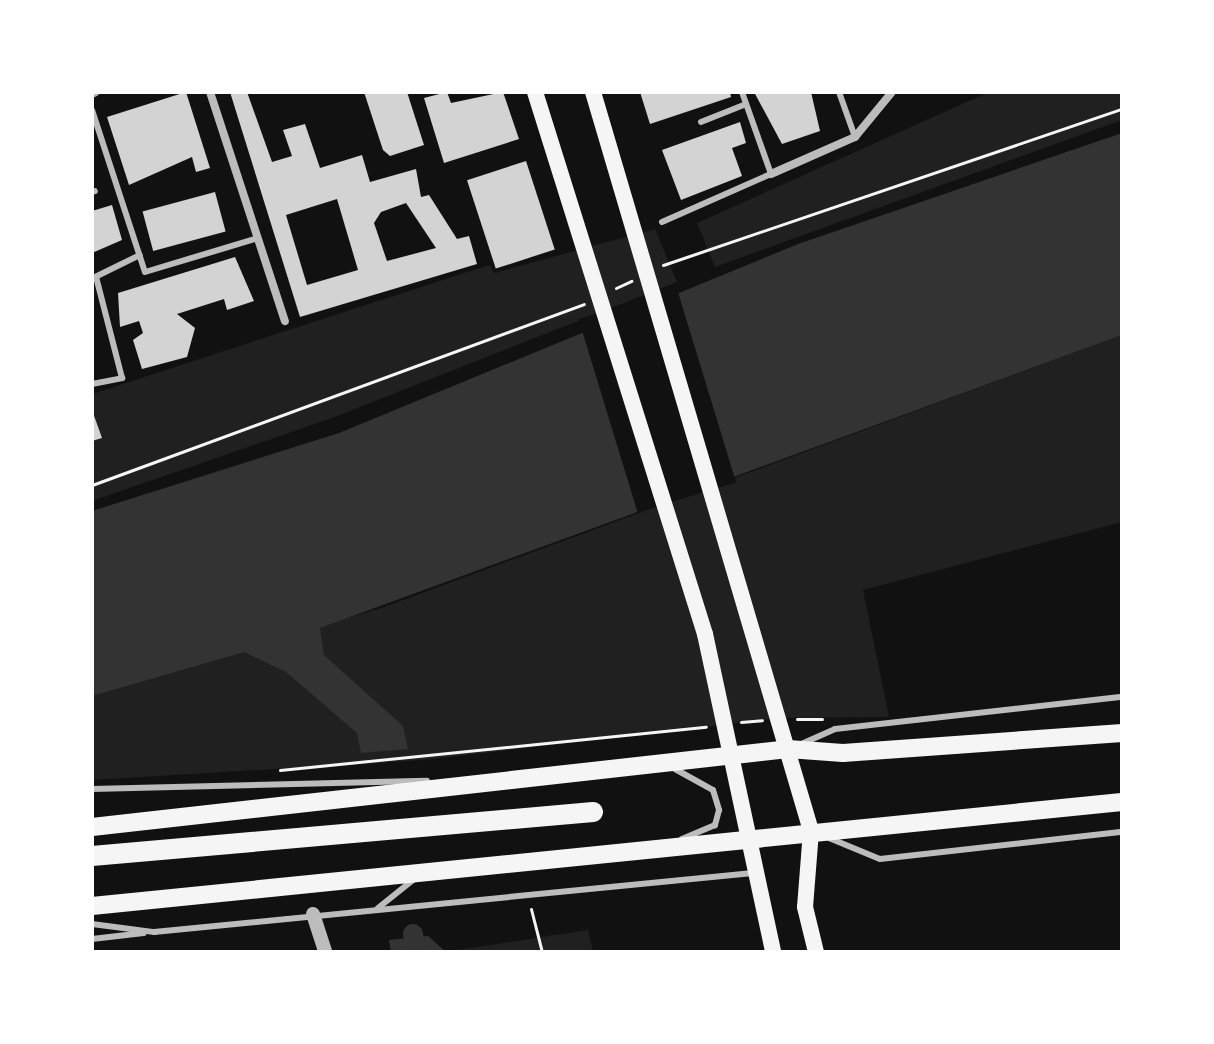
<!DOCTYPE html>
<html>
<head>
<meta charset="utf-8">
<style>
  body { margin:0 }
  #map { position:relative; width:1214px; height:1044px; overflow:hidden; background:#111; font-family:Roboto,sans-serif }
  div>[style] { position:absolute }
  .green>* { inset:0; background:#202020 }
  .water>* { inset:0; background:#333 }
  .pier>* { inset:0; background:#111; transform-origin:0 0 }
  .canal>* { height:20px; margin:-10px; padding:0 10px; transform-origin:10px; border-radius:10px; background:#333 }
  .building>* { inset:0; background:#d3d3d3; transform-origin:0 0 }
  .path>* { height:3px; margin:-1.5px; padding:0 1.5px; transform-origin:1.5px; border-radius:1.5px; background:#f5f5f5 }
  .service>* { height:6px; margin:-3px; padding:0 3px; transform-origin:3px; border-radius:3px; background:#bcbcbc }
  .minor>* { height:8px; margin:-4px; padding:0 4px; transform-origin:4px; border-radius:4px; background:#bcbcbc }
  .tertiary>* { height:14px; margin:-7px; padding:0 7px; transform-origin:7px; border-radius:7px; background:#bcbcbc }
  .secondary>* { height:16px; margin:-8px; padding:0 8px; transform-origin:8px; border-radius:8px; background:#f5f5f5 }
  .primary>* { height:18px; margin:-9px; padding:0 9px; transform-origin:9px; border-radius:9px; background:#f5f5f5 }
  .trunk>* { height:20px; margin:-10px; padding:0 10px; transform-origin:10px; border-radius:10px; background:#f5f5f5 }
  span { translate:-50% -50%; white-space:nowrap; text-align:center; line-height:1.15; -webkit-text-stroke:8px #fff; paint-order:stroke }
  .frame { position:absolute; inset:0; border:94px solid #fff; pointer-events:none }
</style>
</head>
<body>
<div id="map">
  <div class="green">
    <div style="clip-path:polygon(989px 92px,1122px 92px,1122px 120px,715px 267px,697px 223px)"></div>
    <div style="clip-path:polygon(655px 229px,677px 282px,332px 418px,92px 501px,92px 394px,489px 265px,494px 273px)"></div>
    <div style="clip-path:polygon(1122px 335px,1122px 522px,863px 590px,889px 717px,779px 718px,424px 760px,92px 780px,92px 696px,384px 607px)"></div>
    <div style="clip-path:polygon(588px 930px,593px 952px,444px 952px)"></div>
  </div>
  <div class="water">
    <div style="clip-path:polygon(1122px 133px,1122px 335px,320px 628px,324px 655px,403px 726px,408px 749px,361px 753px,357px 733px,286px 672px,244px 652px,92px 696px,92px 511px,339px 433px,798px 244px)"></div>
    <div style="clip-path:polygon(428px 936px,446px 952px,391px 952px,389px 940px)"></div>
  </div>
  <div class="pier">
    <div style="left:677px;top:289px;width:202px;height:103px;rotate:73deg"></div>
  </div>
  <div class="canal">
    <div style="left:413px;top:934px;width:18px;rotate:81deg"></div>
  </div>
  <div class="building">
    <div style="clip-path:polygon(186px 92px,210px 168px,196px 172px,192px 157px,129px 185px,107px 117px)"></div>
    <div style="clip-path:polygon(evenodd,230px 92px,247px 92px,272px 162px,292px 156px,283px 130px,305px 124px,320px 168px,362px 155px,370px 182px,416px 169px,421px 197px,429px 195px,457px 239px,469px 236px,477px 264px,300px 317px,230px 92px,337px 199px,358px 270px,307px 285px,286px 215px,337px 199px,230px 92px,406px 203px,436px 248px,387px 261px,374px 223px,381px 212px,406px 203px)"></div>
    <div style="clip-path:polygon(364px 92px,407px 92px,424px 145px,390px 156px,383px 150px)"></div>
    <div style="clip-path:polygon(447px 92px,451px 103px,503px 92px,519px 139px,444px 163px,424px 98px)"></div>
    <div style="clip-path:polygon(640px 92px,730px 92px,731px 97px,650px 124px)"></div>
    <div style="clip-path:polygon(754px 92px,811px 92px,820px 131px,782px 144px)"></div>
    <div style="clip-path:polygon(740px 122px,746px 143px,732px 148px,742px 176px,681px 200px,662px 150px)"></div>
    <div style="left:526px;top:161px;width:93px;height:62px;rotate:72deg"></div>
    <div style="left:215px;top:192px;width:41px;height:75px;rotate:75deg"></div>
    <div style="clip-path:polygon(112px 205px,122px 240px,92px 253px,92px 211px)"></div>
    <div style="clip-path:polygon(235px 257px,254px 301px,227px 310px,224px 299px,177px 314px,195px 328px,187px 357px,142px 369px,133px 340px,143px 333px,139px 321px,120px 327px,118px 293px)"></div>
    <div style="clip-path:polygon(92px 410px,102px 438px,92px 441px)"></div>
  </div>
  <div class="path">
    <div style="left:663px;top:265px;width:485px;rotate:-18.8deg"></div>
    <div style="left:616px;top:288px;width:17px;rotate:-25deg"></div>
    <div style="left:92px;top:485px;width:524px;rotate:-20.2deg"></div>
    <div style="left:797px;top:719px;width:25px"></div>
    <div style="left:741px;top:722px;width:21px;rotate:-5deg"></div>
    <div style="left:280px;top:770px;width:428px;rotate:-5.8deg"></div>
    <div style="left:531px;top:909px;width:44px;rotate:75.7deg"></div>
  </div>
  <div class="service">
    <div style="left:839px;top:92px;width:48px;rotate:70.4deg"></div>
    <div style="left:92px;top:110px;width:170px;rotate:71.9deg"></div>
    <div style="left:145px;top:272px;width:118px;rotate:-16.7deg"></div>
    <div style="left:701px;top:122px;width:48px;rotate:-21.8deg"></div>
    <div style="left:92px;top:192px;width:3px;rotate:-18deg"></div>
    <div style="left:662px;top:222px;width:119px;rotate:-23.8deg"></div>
    <div style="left:771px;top:174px;width:87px;rotate:-109.5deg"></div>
    <div style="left:93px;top:278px;width:52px;rotate:-26.1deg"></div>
    <div style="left:92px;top:384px;width:31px;rotate:-11deg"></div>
    <div style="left:122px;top:378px;width:104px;rotate:-104.4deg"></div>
    <div style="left:799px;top:745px;width:39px;rotate:-24deg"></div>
    <div style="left:835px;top:729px;width:289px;rotate:-6.4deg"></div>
    <div style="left:675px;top:769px;width:43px;rotate:28.9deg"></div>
    <div style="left:713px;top:790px;width:21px;rotate:73deg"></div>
    <div style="left:719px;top:810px;width:16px;rotate:105deg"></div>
    <div style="left:715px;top:825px;width:36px;rotate:157deg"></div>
    <div style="left:92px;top:789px;width:335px;rotate:-1.4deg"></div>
    <div style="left:829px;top:838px;width:55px;rotate:22.4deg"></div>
    <div style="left:880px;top:859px;width:244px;rotate:-6.4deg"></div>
    <div style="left:378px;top:908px;width:45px;rotate:-38.7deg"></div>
    <div style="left:92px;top:924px;width:63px;rotate:7.4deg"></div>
    <div style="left:154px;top:932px;width:602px;rotate:-5.63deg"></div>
    <div style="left:92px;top:939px;width:52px;rotate:-6.6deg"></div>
  </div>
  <div class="minor">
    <div style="left:210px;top:92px;width:241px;rotate:71.9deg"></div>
    <div style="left:92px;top:94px;width:4px;rotate:-27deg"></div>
    <div style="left:771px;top:174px;width:92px;rotate:-23.8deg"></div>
    <div style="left:855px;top:137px;width:58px;rotate:-50.6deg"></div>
  </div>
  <div class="tertiary">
    <div style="left:313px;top:914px;width:40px;rotate:72deg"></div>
  </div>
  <div class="secondary">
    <div style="left:535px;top:92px;width:568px;rotate:72.59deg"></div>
    <div style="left:705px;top:634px;width:325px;rotate:77.9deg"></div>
    <div style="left:593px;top:92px;width:770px;rotate:73.56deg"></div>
    <div style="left:811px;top:831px;width:76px;rotate:94.5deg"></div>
    <div style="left:805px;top:907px;width:46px;rotate:76.3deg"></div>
  </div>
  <div class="primary">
    <div style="left:92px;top:827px;width:700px;rotate:-6.39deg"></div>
    <div style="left:788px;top:749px;width:55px;rotate:4.2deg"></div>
    <div style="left:843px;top:753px;width:280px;rotate:-4.1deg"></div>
    <div style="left:92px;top:906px;width:1035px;rotate:-5.77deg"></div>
  </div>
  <div class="trunk">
    <div style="left:92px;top:856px;width:503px;rotate:-5.02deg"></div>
  </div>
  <div class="frame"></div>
</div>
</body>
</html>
